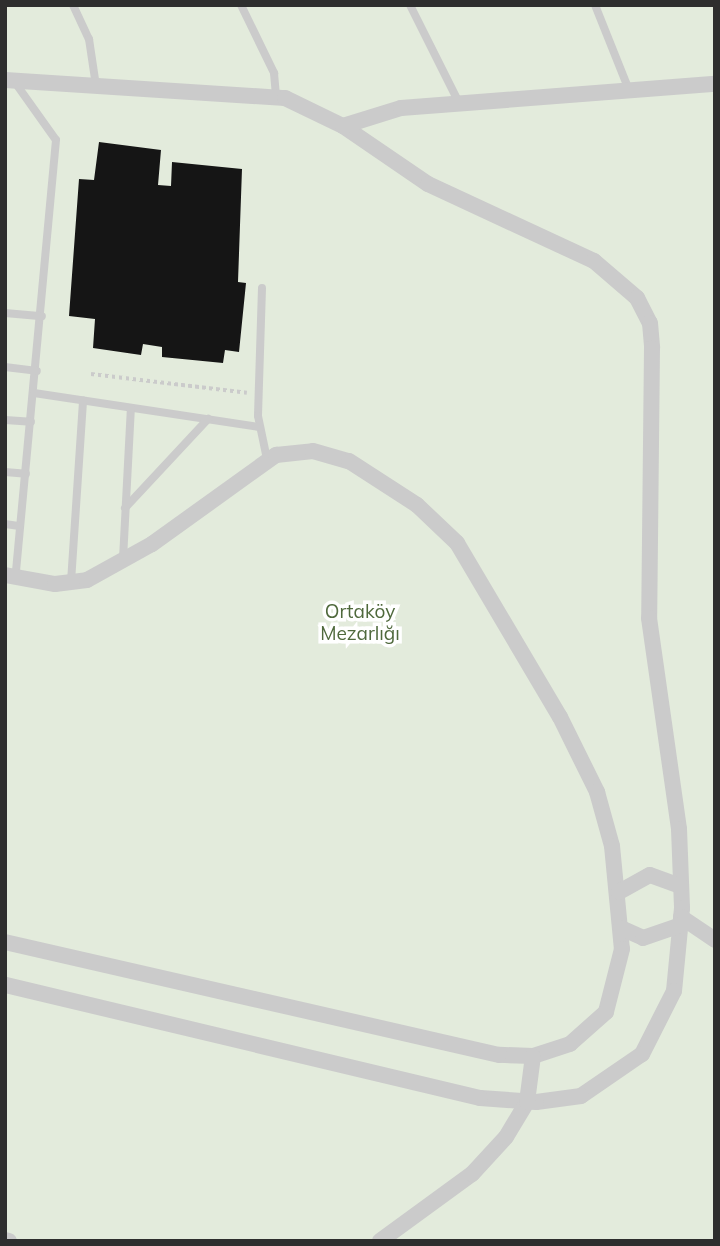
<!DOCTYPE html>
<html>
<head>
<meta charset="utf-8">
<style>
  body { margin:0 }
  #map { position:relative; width:720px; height:1246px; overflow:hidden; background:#fff; font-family:Mulish,sans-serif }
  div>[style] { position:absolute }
  .green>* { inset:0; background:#e3ebdc; transform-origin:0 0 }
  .building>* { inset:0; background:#151515 }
  .path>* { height:3.5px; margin-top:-1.75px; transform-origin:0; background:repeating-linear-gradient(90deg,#cbcbcb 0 3.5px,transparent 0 7px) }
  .service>* { height:8px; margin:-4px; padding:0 4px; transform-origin:4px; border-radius:4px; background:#cbcbcb }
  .minor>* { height:16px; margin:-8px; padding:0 8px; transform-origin:8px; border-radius:8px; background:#cbcbcb }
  span { translate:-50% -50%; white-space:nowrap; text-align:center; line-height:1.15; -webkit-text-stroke:7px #fff; paint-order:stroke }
  .park-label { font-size:19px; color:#4f693c }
  .frame { position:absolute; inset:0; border:7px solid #2e2e2e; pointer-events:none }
</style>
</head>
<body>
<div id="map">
  <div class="green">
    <div style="left:5px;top:5px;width:710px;height:1236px"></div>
  </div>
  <div class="building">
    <div style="clip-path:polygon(99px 142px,161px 150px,158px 185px,171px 186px,172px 162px,242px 169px,238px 282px,246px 283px,239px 352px,225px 350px,223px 363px,162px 357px,162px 347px,143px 344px,141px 355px,93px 348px,95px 319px,69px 316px,79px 179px,94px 180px)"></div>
  </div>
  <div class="path">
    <div style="left:91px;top:374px;width:157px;rotate:6.9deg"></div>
  </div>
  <div class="service">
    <div style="left:73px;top:5px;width:38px;rotate:65deg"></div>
    <div style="left:89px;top:39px;width:48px;rotate:81.5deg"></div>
    <div style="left:241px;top:5px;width:76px;rotate:64.1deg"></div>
    <div style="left:274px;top:73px;width:25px;rotate:85deg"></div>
    <div style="left:410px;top:5px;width:110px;rotate:63.4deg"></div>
    <div style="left:595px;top:5px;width:92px;rotate:68.2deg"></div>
    <div style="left:14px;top:81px;width:72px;rotate:54.6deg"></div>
    <div style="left:56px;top:140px;width:440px;rotate:95.3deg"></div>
    <div style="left:262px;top:288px;width:128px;rotate:91.8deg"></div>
    <div style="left:258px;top:416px;width:44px;rotate:78.2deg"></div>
    <div style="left:5px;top:313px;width:37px;rotate:5deg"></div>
    <div style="left:5px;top:367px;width:32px;rotate:7deg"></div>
    <div style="left:34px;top:393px;width:228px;rotate:8.6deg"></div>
    <div style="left:5px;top:420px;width:26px;rotate:4deg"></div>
    <div style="left:5px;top:472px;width:21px;rotate:5deg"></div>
    <div style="left:125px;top:508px;width:122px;rotate:-47deg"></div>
    <div style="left:5px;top:524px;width:15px;rotate:8deg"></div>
    <div style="left:123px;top:559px;width:151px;rotate:-87deg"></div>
    <div style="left:71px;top:582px;width:182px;rotate:-86.2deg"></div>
  </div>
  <div class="minor">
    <div style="left:5px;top:80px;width:281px;rotate:3.7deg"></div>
    <div style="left:285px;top:98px;width:64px;rotate:25.8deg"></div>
    <div style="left:343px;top:126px;width:103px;rotate:34.3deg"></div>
    <div style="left:428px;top:184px;width:183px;rotate:24.9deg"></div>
    <div style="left:594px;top:261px;width:57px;rotate:40.7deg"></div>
    <div style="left:637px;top:298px;width:28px;rotate:63deg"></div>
    <div style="left:650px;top:323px;width:25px;rotate:85deg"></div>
    <div style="left:652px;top:348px;width:270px;rotate:90.6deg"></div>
    <div style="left:649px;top:618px;width:213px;rotate:81.9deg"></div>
    <div style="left:679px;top:829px;width:79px;rotate:87.8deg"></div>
    <div style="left:682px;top:908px;width:83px;rotate:95.5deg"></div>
    <div style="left:674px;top:991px;width:71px;rotate:116.9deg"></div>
    <div style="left:642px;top:1054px;width:74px;rotate:145.5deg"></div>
    <div style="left:581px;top:1096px;width:45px;rotate:172.4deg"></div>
    <div style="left:536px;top:1102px;width:56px;rotate:-175.9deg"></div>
    <div style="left:480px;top:1098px;width:488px;rotate:-166.6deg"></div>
    <div style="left:343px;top:126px;width:61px;rotate:-17.2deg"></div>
    <div style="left:401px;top:108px;width:315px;rotate:-4.4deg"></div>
    <div style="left:5px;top:575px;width:51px;rotate:10.2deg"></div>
    <div style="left:55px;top:584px;width:32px;rotate:-7deg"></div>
    <div style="left:87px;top:580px;width:74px;rotate:-29deg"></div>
    <div style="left:152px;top:544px;width:153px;rotate:-35.7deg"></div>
    <div style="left:276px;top:455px;width:37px;rotate:-6deg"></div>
    <div style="left:313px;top:451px;width:37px;rotate:16deg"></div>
    <div style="left:349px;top:461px;width:81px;rotate:32.9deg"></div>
    <div style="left:417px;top:505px;width:55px;rotate:43.5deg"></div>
    <div style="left:457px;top:543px;width:202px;rotate:59.4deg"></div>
    <div style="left:560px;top:717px;width:84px;rotate:63.7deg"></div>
    <div style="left:597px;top:792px;width:56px;rotate:74.5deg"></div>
    <div style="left:612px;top:846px;width:103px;rotate:84.5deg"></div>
    <div style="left:622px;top:949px;width:65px;rotate:104.3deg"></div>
    <div style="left:606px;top:1012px;width:48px;rotate:138.4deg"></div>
    <div style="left:570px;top:1044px;width:39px;rotate:162deg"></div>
    <div style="left:533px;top:1056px;width:34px;rotate:-178deg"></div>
    <div style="left:499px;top:1055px;width:507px;rotate:-167.12deg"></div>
    <div style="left:619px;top:892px;width:35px;rotate:-29deg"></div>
    <div style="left:650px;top:875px;width:33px;rotate:20deg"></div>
    <div style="left:681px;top:917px;width:41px;rotate:34.1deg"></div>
    <div style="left:621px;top:928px;width:24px;rotate:24deg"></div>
    <div style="left:643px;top:938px;width:40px;rotate:-18.9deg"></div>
    <div style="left:5px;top:1240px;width:4px;rotate:14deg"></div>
    <div style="left:380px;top:1241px;width:114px;rotate:-36.1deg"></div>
    <div style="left:472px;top:1174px;width:50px;rotate:-47.4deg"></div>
    <div style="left:506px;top:1137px;width:41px;rotate:-59deg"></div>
    <div style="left:527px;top:1102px;width:46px;rotate:-82.6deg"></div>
  </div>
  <div class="park-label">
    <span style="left:360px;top:623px">Ortaköy<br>Mezarlığı</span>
  </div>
  <div class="frame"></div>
</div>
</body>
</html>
